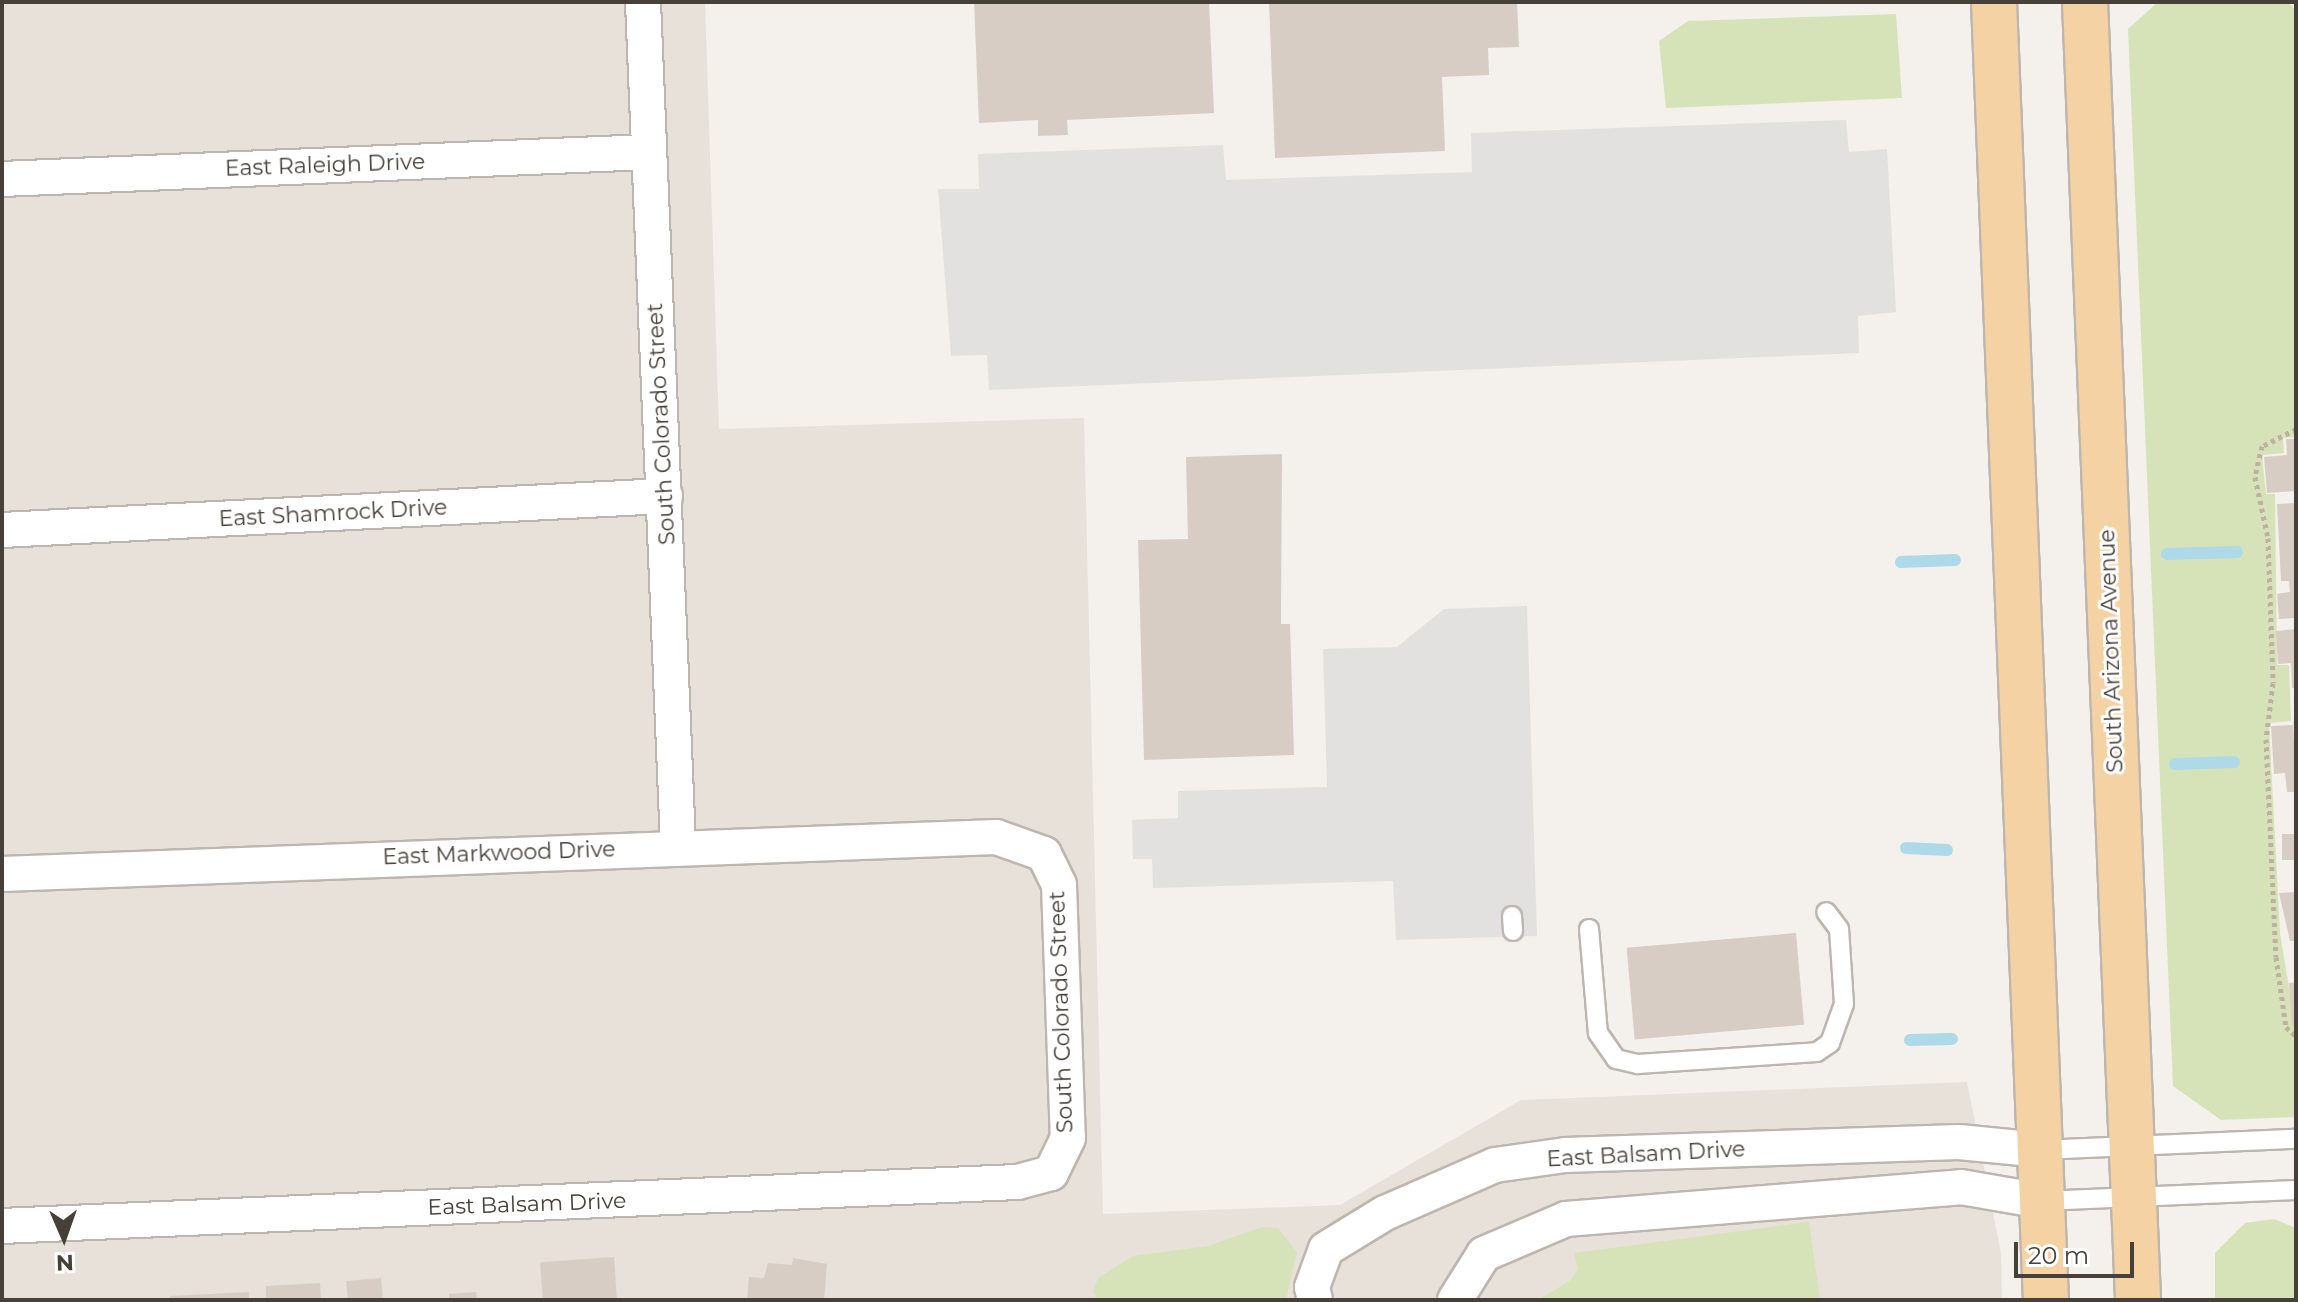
<!DOCTYPE html>
<html>
<head>
<meta charset="utf-8">
<style>
  body { margin:0 }
  #map { position:relative; width:2298px; height:1302px; overflow:hidden; background:#f4f0eb; font-family:Montserrat,sans-serif }
  div>[style] { position:absolute }
  .residential>* { inset:0; background:#e7e1d9 }
  .green>* { inset:0; background:#d6e3b8 }
  .parking>* { inset:0; background:#e3e1df }
  .stream>* { height:12px; margin:-6px; padding:0 6px; transform-origin:6px; border-radius:6px; background:#aed9e9 }
  .building>* { inset:0; background:#d7cdc4; transform-origin:0 0 }
  .path>* { height:5px; margin-top:-2.5px; transform-origin:0; background:repeating-linear-gradient(90deg,#bfb0a1 0 4px,transparent 0 8px) }
  .roads { filter:drop-shadow(2px 0 #beb6ae) drop-shadow(-2px 0 #beb6ae) drop-shadow(0 2px #beb6ae) drop-shadow(0 -2px #beb6ae) }
  .service>* { height:18px; margin:-9px; padding:0 9px; transform-origin:9px; border-radius:9px; background:#fff }
  .minor>* { height:34px; margin:-17px; padding:0 17px; transform-origin:17px; border-radius:17px; background:#fff }
  .primary>* { height:44px; margin:-22px; padding:0 22px; transform-origin:22px; border-radius:22px; background:#f4d2a3 }
  span { translate:-50% -50%; white-space:nowrap; text-align:center; line-height:1.15; -webkit-text-stroke:6px #fff; paint-order:stroke }
  .street-label { font-size:22px; color:#474039 }
  .frame { position:absolute; inset:0; border:4px solid #474039; pointer-events:none }
  .north { position:absolute; left:24px; top:1198px; width:80px; height:80px; -webkit-text-stroke:6px #fff; paint-order:stroke; rotate:178deg; font-size:22px; font-weight:700; line-height:32px; text-align:center; color:#474039 }
  .north::after { content:''; display:block; margin:auto; width:28px; height:36px; background:#474039; clip-path:polygon(50% 0,100% 100%,50% 72%,0 100%) }
  .scale { position:absolute; left:2014px; top:1242px; width:120px; height:36px; box-sizing:border-box; border:4px solid #474039; border-top:0; padding-left:10px; font-size:24px; line-height:28px; white-space:nowrap; color:#474039; -webkit-text-stroke:6px #fff; paint-order:stroke }
</style>
</head>
<body>
<div id="map">
  <div class="residential">
    <div style="clip-path:polygon(2px 2px,705px 2px,719px 429px,1084px 418px,1103px 1214px,1340px 1205px,1521px 1100px,1967px 1082px,2001px 1253px,2002px 1300px,2px 1300px)"></div>
  </div>
  <div class="green">
    <div style="clip-path:polygon(2158px 2px,2288px 2px,2296px 11px,2296px 437px,2283px 438px,2284px 453px,2262px 455px,2266px 494px,2275px 494px,2277px 665px,2289px 665px,2291px 721px,2269px 723px,2280px 933px,2296px 1030px,2296px 1117px,2221px 1120px,2173px 1086px,2128px 29px)"></div>
    <div style="clip-path:polygon(1896px 14px,1902px 98px,1666px 108px,1659px 41px,1688px 21px)"></div>
    <div style="clip-path:polygon(2274px 1219px,2296px 1228px,2296px 1300px,2215px 1300px,2215px 1253px,2245px 1223px)"></div>
    <div style="clip-path:polygon(1809px 1222px,1820px 1300px,1538px 1300px,1571px 1280px,1578px 1269px,1574px 1253px)"></div>
    <div style="clip-path:polygon(1262px 1227px,1278px 1228px,1297px 1252px,1286px 1300px,1097px 1300px,1093px 1291px,1098px 1278px,1133px 1256px,1208px 1246px)"></div>
  </div>
  <div class="parking">
    <div style="clip-path:polygon(1846px 120px,1849px 152px,1887px 149px,1896px 312px,1858px 316px,1859px 353px,989px 390px,987px 355px,951px 356px,938px 189px,979px 189px,978px 154px,1223px 145px,1226px 180px,1472px 172px,1471px 133px)"></div>
    <div style="clip-path:polygon(1527px 606px,1537px 936px,1396px 940px,1393px 881px,1153px 888px,1152px 859px,1133px 859px,1132px 820px,1178px 818px,1178px 791px,1327px 787px,1323px 649px,1397px 647px,1444px 609px)"></div>
  </div>
  <div class="stream">
    <div style="left:2167px;top:554px;width:70px;rotate:-1.6deg"></div>
    <div style="left:1901px;top:562px;width:54px;rotate:-2.1deg"></div>
    <div style="left:2175px;top:764px;width:59px;rotate:-1.9deg"></div>
    <div style="left:1906px;top:848px;width:41px;rotate:2.8deg"></div>
    <div style="left:1910px;top:1040px;width:42px;rotate:-1.4deg"></div>
  </div>
  <div class="building">
    <div style="clip-path:polygon(974px 2px,1209px 2px,1214px 113px,1067px 120px,1068px 135px,1038px 136px,1038px 120px,979px 123px)"></div>
    <div style="clip-path:polygon(1269px 2px,1517px 2px,1519px 47px,1488px 48px,1489px 75px,1442px 77px,1445px 151px,1275px 158px)"></div>
    <div style="clip-path:polygon(2286px 439px,2296px 439px,2296px 491px,2267px 493px,2264px 457px,2287px 455px)"></div>
    <div style="clip-path:polygon(1282px 454px,1281px 624px,1290px 624px,1294px 755px,1144px 760px,1138px 540px,1188px 539px,1186px 457px)"></div>
    <div style="clip-path:polygon(2296px 503px,2296px 618px,2279px 619px,2277px 594px,2290px 592px,2289px 581px,2281px 581px,2277px 504px)"></div>
    <div style="clip-path:polygon(2296px 629px,2296px 688px,2292px 688px,2291px 663px,2278px 664px,2276px 631px)"></div>
    <div style="clip-path:polygon(2293px 717px,2296px 792px,2287px 792px,2285px 773px,2274px 774px,2271px 726px,2293px 725px)"></div>
    <div style="left:2282px;top:834px;width:14px;height:26px"></div>
    <div style="clip-path:polygon(2296px 892px,2296px 941px,2290px 941px,2279px 893px)"></div>
    <div style="left:1796px;top:933px;width:92px;height:170px;rotate:85deg"></div>
    <div style="clip-path:polygon(2296px 982px,2296px 1026px,2292px 1026px,2289px 983px)"></div>
    <div style="left:614px;top:1257px;width:43px;height:74px;rotate:86deg"></div>
    <div style="clip-path:polygon(793px 1258px,827px 1264px,824px 1300px,747px 1300px,749px 1277px,764px 1278px,768px 1263px,792px 1265px)"></div>
    <div style="left:381px;top:1278px;width:22px;height:35px;rotate:85deg"></div>
    <div style="clip-path:polygon(320px 1283px,321px 1300px,266px 1300px,266px 1286px)"></div>
    <div style="clip-path:polygon(249px 1292px,249px 1300px,170px 1300px,170px 1296px)"></div>
    <div style="clip-path:polygon(476px 1292px,477px 1300px,449px 1300px,449px 1294px)"></div>
  </div>
  <div class="path">
    <div style="left:2296px;top:429px;width:38px;rotate:153deg"></div>
    <div style="left:2262px;top:446px;width:32px;rotate:103deg"></div>
    <div style="left:2255px;top:477px;width:62px;rotate:78deg"></div>
    <div style="left:2268px;top:538px;width:145px;rotate:88deg"></div>
    <div style="left:2273px;top:683px;width:56px;rotate:97.1deg"></div>
    <div style="left:2266px;top:739px;width:218px;rotate:87.4deg"></div>
    <div style="left:2276px;top:957px;width:71px;rotate:81.9deg"></div>
    <div style="left:2286px;top:1027px;width:13px;rotate:42deg"></div>
  </div>
  <div class="roads">
    <div class="service">
      <div style="left:1512px;top:916px;width:15px;rotate:86deg"></div>
      <div style="left:1589px;top:929px;width:104px;rotate:85.1deg"></div>
      <div style="left:1598px;top:1033px;width:32px;rotate:55deg"></div>
      <div style="left:1616px;top:1059px;width:23px;rotate:13deg"></div>
      <div style="left:1638px;top:1064px;width:179px;rotate:-3.8deg"></div>
      <div style="left:1817px;top:1052px;width:16px;rotate:-35deg"></div>
      <div style="left:1830px;top:1043px;width:41px;rotate:-70.3deg"></div>
      <div style="left:1844px;top:1004px;width:75px;rotate:-93.8deg"></div>
      <div style="left:1839px;top:929px;width:21px;rotate:-127deg"></div>
      <div style="left:2040px;top:1150px;width:256px;rotate:-2.5deg"></div>
      <div style="left:2042px;top:1201px;width:254px;rotate:-2.5deg"></div>
    </div>
    <div class="minor">
      <div style="left:643px;top:2px;width:844px;rotate:87.62deg"></div>
      <div style="left:2px;top:179px;width:647px;rotate:-2.39deg"></div>
      <div style="left:2px;top:530px;width:664px;rotate:-2.94deg"></div>
      <div style="left:2px;top:874px;width:995px;rotate:-2.13deg"></div>
      <div style="left:996px;top:837px;width:51px;rotate:19.5deg"></div>
      <div style="left:1044px;top:854px;width:34px;rotate:64deg"></div>
      <div style="left:1059px;top:885px;width:253px;rotate:88deg"></div>
      <div style="left:1068px;top:1138px;width:39px;rotate:116deg"></div>
      <div style="left:1051px;top:1173px;width:35px;rotate:165deg"></div>
      <div style="left:1017px;top:1182px;width:1016px;rotate:177.52deg"></div>
      <div style="left:1315px;top:1300px;width:13px;rotate:-103deg"></div>
      <div style="left:1312px;top:1287px;width:40px;rotate:-69.8deg"></div>
      <div style="left:1326px;top:1249px;width:69px;rotate:-31.4deg"></div>
      <div style="left:1385px;top:1213px;width:120px;rotate:-23.6deg"></div>
      <div style="left:1495px;top:1165px;width:71px;rotate:-8.1deg"></div>
      <div style="left:1565px;top:1155px;width:394px;rotate:-1.9deg"></div>
      <div style="left:1959px;top:1142px;width:81px;rotate:5.6deg"></div>
      <div style="left:1455px;top:1300px;width:54px;rotate:-57.8deg"></div>
      <div style="left:1484px;top:1254px;width:89px;rotate:-23.1deg"></div>
      <div style="left:1566px;top:1219px;width:396px;rotate:-4.6deg"></div>
      <div style="left:1961px;top:1187px;width:82px;rotate:9.8deg"></div>
    </div>
    <div class="primary">
      <div style="left:1994px;top:2px;width:1299px;rotate:87.71deg"></div>
      <div style="left:2085px;top:2px;width:1299px;rotate:87.66deg"></div>
    </div>
  </div>
  <div class="street-label">
    <span style="left:325px;top:165px;rotate:-2deg">East Raleigh Drive</span>
    <span style="left:661px;top:424px;rotate:-93deg">South Colorado Street</span>
    <span style="left:333px;top:513px;rotate:-3deg">East Shamrock Drive</span>
    <span style="left:2111px;top:651px;rotate:-92deg">South Arizona Avenue</span>
    <span style="left:499px;top:853px;rotate:-2deg">East Markwood Drive</span>
    <span style="left:1061px;top:1012px;rotate:-92deg">South Colorado Street</span>
    <span style="left:1646px;top:1154px;rotate:-3deg">East Balsam Drive</span>
    <span style="left:527px;top:1204px;rotate:-2deg">East Balsam Drive</span>
  </div>
  <div class="frame"></div>
  <div class="north">N</div>
  <div class="scale">20 m</div>
</div>
</body>
</html>
